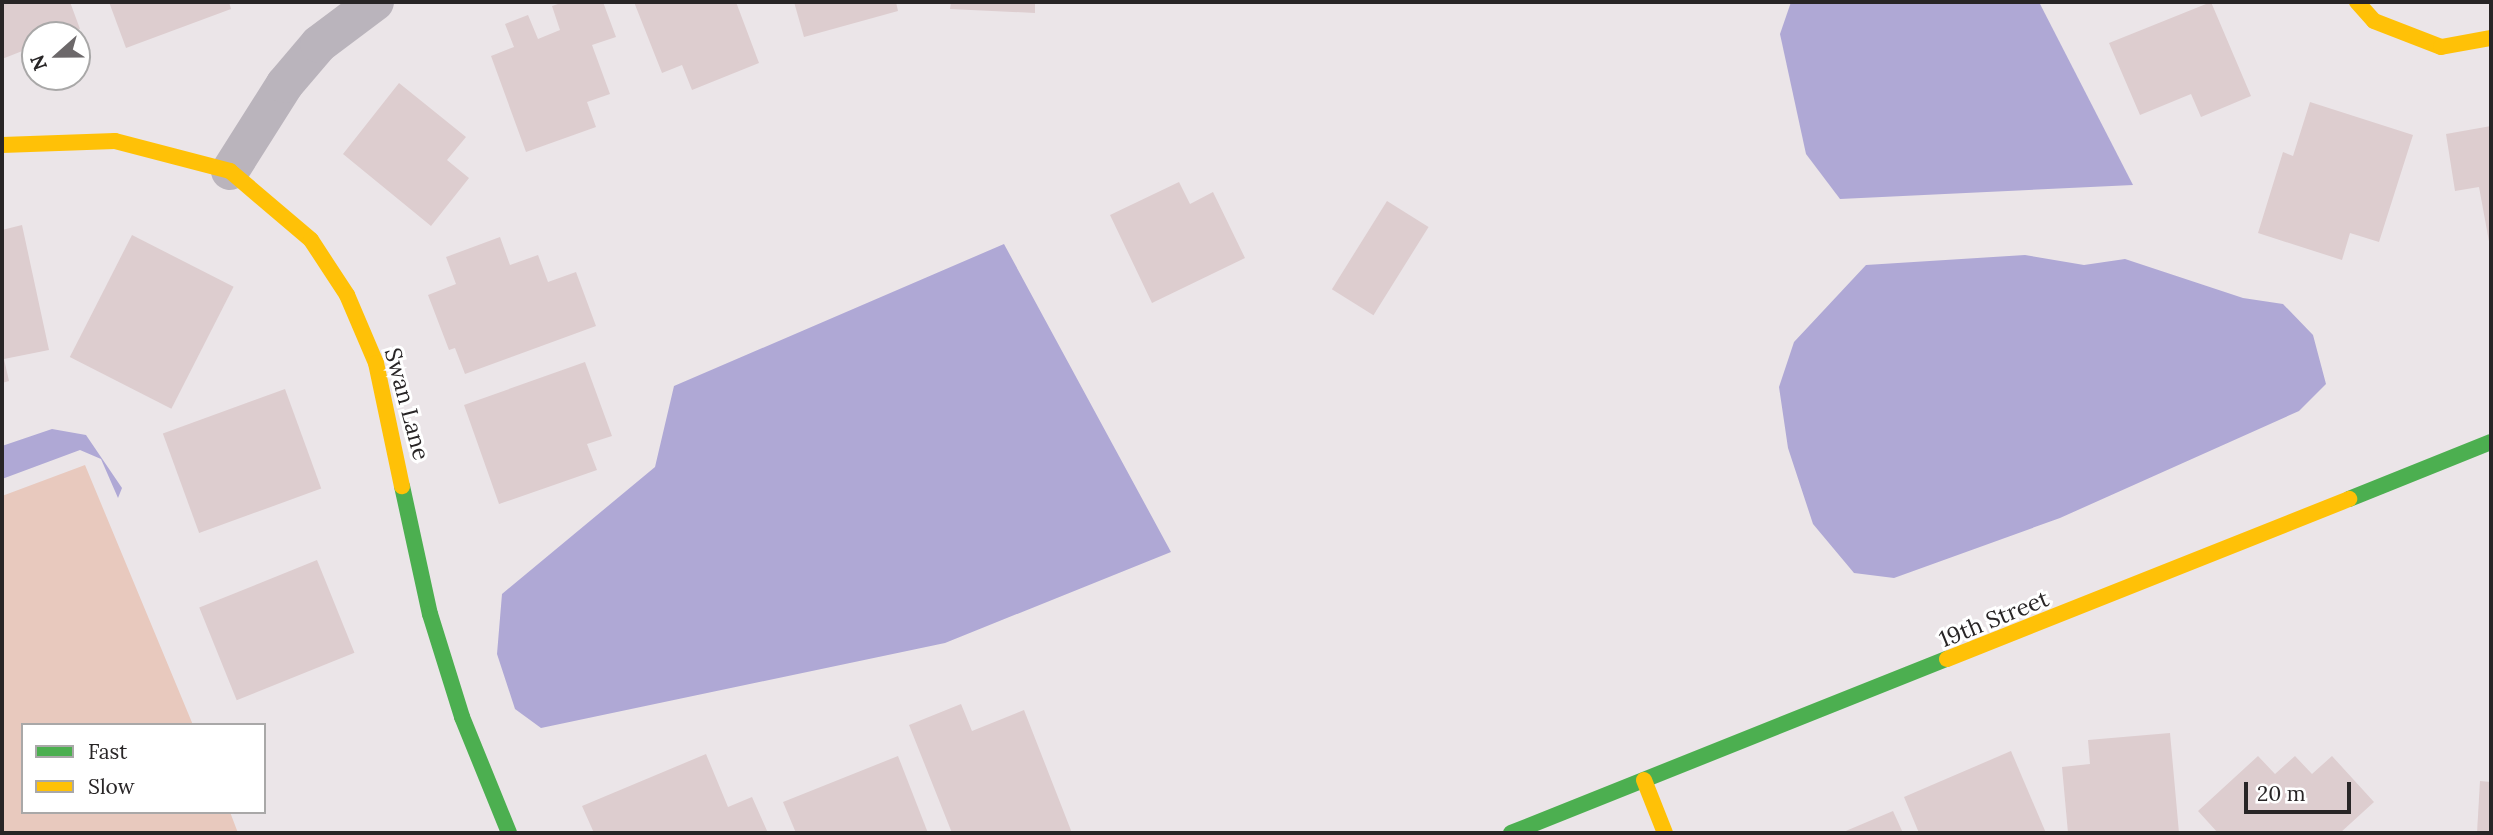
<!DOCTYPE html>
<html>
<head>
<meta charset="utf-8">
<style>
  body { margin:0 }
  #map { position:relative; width:2493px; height:835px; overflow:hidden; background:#ebe5e8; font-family:Lora,serif }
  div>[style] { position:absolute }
  .green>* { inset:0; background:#e8c9be }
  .water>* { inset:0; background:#afa8d5 }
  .building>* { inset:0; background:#ddcdcf; transform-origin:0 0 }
  .street>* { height:38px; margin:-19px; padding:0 19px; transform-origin:19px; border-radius:19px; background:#bab4bc }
  .fast>* { height:16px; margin:-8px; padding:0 8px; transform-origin:8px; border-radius:8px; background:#4caf50 }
  .slow>* { height:16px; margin:-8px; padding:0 8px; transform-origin:8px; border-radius:8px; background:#ffc107 }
  span { translate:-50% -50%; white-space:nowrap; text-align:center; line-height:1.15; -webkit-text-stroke:6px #fff; paint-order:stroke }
  .street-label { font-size:23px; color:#282526 }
  .frame { position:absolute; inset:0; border:4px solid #282526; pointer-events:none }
  .legend { position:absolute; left:21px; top:723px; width:245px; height:91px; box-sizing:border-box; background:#fff; border:2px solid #a9a8a8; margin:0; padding:9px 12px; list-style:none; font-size:21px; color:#282526 }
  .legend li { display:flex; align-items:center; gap:14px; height:35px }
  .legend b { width:35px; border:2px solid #a9a8a8 }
  .north { position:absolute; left:21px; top:21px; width:70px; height:70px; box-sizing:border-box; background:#fff; border:2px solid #a9a8a8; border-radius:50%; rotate:249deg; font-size:19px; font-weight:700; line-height:28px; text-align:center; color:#282526 }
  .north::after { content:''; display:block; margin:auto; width:24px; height:32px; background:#6c686a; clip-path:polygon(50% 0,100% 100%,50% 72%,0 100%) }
  .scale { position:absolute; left:2244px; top:782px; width:107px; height:32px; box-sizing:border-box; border:4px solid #282526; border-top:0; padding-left:9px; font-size:21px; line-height:24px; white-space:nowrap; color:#282526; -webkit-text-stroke:5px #fff; paint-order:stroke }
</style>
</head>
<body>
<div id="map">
  <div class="green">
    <div style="clip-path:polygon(85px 465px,193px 725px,23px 725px,23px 812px,230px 812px,238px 833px,2px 833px,2px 496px)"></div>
  </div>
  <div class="water">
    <div style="clip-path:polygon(1791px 2px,2039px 2px,2133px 185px,1840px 199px,1806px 154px,1780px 34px)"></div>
    <div style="clip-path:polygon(1004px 244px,1171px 552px,945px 643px,541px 728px,515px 709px,497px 654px,502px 594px,655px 467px,674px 386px)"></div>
    <div style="clip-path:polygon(2025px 255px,2084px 265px,2125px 259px,2243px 298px,2283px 304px,2313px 335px,2326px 384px,2299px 411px,2060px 518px,1894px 578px,1854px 573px,1813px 524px,1788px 448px,1779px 387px,1794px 342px,1866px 265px)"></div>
    <div style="clip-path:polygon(52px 429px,86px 435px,122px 488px,118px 498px,101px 459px,80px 450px,2px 479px,2px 446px)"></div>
  </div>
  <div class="building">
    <div style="clip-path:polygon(2px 2px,70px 2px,80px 29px,65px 35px,35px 35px,35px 46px,2px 59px)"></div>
    <div style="clip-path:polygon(109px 2px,229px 2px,231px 9px,126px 48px)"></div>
    <div style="clip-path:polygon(564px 2px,603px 2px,616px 37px,592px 45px,610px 94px,587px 102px,596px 127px,526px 152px,491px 56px,514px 47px,505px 24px,528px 15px,538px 39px,560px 30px,552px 6px)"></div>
    <div style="clip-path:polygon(634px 2px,736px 2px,759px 63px,692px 90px,682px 65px,662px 73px)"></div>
    <div style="clip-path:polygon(794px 2px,896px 2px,898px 11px,804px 37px)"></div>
    <div style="clip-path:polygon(951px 2px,1035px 2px,1035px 13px,950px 9px)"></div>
    <div style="clip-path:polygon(2211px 2px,2251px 96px,2201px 117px,2191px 94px,2140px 115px,2109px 43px)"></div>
    <div style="clip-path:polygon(399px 83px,466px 137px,447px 160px,469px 178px,431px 226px,343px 154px)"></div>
    <div style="clip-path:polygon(2310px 102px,2413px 135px,2379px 242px,2350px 233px,2342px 260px,2258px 233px,2283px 152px,2293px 156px)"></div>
    <div style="clip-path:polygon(2491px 126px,2491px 247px,2490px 247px,2479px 187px,2455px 191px,2446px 134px)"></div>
    <div style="clip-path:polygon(1179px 182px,1190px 204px,1213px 192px,1245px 258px,1152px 303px,1110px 215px)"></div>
    <div style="left:1387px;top:201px;width:49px;height:104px;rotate:32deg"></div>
    <div style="clip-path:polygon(22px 225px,49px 350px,4px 359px,9px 381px,2px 383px,2px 230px)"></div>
    <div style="left:132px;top:235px;width:114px;height:137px;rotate:27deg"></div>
    <div style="clip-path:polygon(500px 237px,510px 265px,538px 255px,548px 282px,576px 272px,596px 326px,465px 374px,455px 348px,449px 350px,428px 295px,456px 284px,446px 257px)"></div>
    <div style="clip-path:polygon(585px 362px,612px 436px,587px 444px,597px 470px,499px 504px,464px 405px)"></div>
    <div style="left:285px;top:389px;width:106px;height:130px;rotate:70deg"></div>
    <div style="left:317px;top:560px;width:100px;height:127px;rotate:68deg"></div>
    <div style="clip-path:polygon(961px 704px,972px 731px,1024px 710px,1072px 833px,952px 833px,909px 725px)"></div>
    <div style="clip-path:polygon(2170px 733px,2179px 833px,2068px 833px,2062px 767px,2090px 764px,2088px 740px)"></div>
    <div style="clip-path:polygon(2011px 751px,2046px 833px,1919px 833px,1904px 797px)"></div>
    <div style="clip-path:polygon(706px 754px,728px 807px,752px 797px,768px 833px,594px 833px,582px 806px)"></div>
    <div style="clip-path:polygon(898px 756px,928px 833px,796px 833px,783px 802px)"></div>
    <div style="clip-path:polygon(2258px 756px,2275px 774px,2295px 756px,2312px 774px,2332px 756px,2374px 802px,2340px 833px,2218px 833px,2198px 811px)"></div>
    <div style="clip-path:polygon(2480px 781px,2491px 782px,2491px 833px,2477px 833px)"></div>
    <div style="clip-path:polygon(1893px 811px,1903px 833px,1841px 833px)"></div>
  </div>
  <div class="street">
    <div style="left:230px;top:171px;width:103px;rotate:-57.7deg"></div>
    <div style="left:285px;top:84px;width:52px;rotate:-49.6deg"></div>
    <div style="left:319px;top:44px;width:70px;rotate:-36.9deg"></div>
  </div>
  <div class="fast">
    <div style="left:402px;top:486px;width:131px;rotate:77.7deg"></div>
    <div style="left:430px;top:614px;width:108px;rotate:72.7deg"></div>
    <div style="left:462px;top:717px;width:125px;rotate:67.9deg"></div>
    <div style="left:2349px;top:499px;width:153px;rotate:-21.9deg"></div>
    <div style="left:1511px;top:833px;width:469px;rotate:-21.8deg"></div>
  </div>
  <div class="slow">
    <div style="left:2357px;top:2px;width:25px;rotate:48deg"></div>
    <div style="left:2374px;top:21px;width:72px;rotate:21.2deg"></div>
    <div style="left:2441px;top:47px;width:51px;rotate:-10.2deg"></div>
    <div style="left:2px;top:145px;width:113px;rotate:-2deg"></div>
    <div style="left:115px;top:141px;width:119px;rotate:14.6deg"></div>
    <div style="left:230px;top:171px;width:106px;rotate:40.4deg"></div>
    <div style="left:311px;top:240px;width:66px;rotate:56.8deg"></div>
    <div style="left:347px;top:295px;width:74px;rotate:66.9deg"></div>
    <div style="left:376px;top:363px;width:126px;rotate:78.1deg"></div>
    <div style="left:1947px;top:659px;width:433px;rotate:-21.7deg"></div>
    <div style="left:1644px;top:780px;width:57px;rotate:68.4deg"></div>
  </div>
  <div class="street-label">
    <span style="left:407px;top:404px;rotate:75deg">Swan Lane</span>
    <span style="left:1994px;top:619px;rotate:-22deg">19th Street</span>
  </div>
  <div class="frame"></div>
  <ul class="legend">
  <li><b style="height:9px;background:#4caf50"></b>Fast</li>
  <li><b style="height:9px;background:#ffc107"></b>Slow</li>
  </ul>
  <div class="north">N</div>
  <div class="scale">20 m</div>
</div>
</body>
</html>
